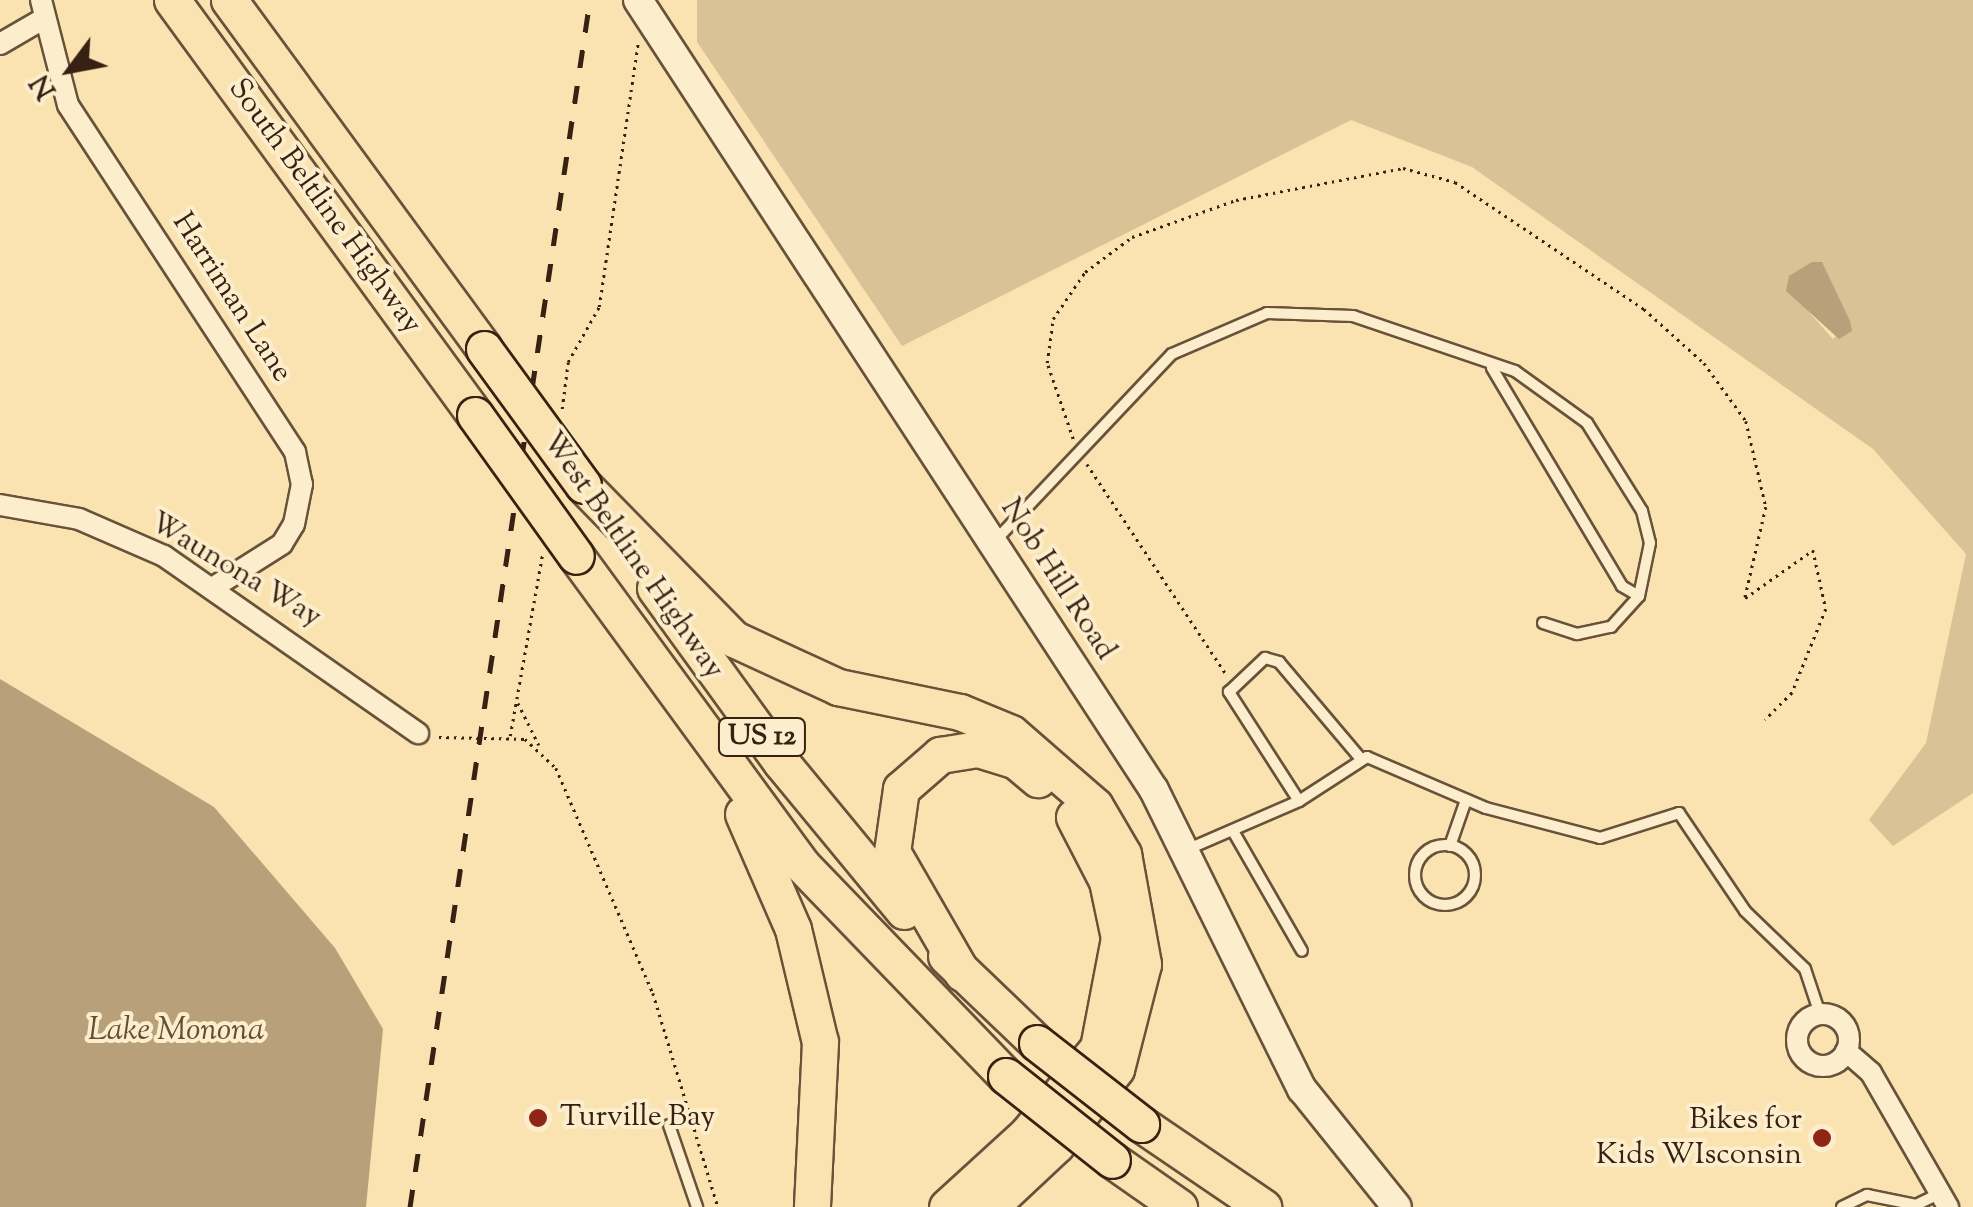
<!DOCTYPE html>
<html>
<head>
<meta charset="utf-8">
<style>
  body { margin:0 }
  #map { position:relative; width:1973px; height:1207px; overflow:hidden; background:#fae3b0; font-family:"Sorts Mill Goudy",serif }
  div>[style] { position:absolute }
  .green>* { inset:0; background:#d9c295 }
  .water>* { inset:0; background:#b8a17a }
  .path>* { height:2.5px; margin-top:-1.25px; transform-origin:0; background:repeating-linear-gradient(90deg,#372112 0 2.5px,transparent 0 7.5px) }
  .roads { filter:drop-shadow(2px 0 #68523a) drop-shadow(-2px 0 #68523a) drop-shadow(0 2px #68523a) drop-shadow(0 -2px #68523a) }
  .lane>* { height:10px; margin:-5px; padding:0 5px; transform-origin:5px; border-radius:5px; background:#fcedcc }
  .lane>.ring { margin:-5px; padding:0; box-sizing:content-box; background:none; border:10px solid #fcedcc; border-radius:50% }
  .street>* { height:20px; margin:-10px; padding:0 10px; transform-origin:10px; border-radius:10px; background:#fcedcc }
  .street>.ring { margin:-10px; padding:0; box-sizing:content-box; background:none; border:20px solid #fcedcc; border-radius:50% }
  .secondary>* { height:28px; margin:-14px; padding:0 14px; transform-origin:14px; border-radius:14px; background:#fcedcc }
  .highway>* { height:35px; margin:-17.5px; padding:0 17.5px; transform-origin:17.5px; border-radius:17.5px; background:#fae3b0 }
  .rail>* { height:5px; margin-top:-2.5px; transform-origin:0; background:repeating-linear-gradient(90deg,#372112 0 18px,transparent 0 36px) }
  .bridges { filter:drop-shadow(2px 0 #372112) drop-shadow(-2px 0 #372112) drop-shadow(0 2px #372112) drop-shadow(0 -2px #372112) }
  .highway-bridge>* { height:35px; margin:-17.5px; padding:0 17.5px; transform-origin:17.5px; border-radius:17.5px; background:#fae3b0 }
  .dots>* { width:28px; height:28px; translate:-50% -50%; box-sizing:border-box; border:5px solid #fcedcc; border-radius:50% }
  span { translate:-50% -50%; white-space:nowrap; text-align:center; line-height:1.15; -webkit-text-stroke:8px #fcedcc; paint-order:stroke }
  .shield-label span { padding:2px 8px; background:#fcedcc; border:2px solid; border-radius:8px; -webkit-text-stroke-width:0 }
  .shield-label { font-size:28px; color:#372112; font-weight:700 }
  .street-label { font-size:30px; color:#372112 }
  .poi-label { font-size:30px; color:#372112 }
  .left { translate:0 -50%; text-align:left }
  .right { translate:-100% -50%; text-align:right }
  .water-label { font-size:32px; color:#644e36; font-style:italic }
  .north { position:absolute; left:20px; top:20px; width:100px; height:100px; -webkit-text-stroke:8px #fcedcc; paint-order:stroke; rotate:238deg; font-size:28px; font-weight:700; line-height:40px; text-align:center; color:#372112 }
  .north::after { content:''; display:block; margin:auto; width:35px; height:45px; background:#372112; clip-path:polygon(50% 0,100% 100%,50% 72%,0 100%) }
</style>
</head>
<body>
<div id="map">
  <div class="green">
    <div style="clip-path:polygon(evenodd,697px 0,1973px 0,1973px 793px,1893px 846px,1869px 820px,1926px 743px,1966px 554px,1873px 449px,1472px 167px,1351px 120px,902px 346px,697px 42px,697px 0,1812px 262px,1850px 321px,1833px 339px,1792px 293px,1812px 262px)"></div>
  </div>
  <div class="water">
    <div style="clip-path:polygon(1812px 262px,1822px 262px,1850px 321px,1852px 331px,1839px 339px,1786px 291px,1789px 276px)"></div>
    <div style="clip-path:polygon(0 679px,214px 807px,335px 948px,383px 1029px,366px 1207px,0 1207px)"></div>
  </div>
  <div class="path">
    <div style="left:562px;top:409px;width:47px;rotate:-82.7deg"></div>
    <div style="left:568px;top:362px;width:63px;rotate:-60.6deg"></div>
    <div style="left:599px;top:307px;width:267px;rotate:-81.6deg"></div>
    <div style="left:1073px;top:439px;width:80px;rotate:-108.9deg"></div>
    <div style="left:1047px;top:363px;width:44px;rotate:-82.2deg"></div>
    <div style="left:1053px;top:319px;width:57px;rotate:-55.8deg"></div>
    <div style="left:1085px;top:272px;width:59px;rotate:-36.7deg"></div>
    <div style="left:1132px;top:237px;width:110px;rotate:-19.6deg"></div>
    <div style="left:1236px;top:200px;width:170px;rotate:-10.8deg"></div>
    <div style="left:1403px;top:168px;width:54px;rotate:15.1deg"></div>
    <div style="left:1455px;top:182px;width:228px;rotate:33.9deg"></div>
    <div style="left:1644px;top:309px;width:81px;rotate:42deg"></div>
    <div style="left:1704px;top:363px;width:72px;rotate:54.1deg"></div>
    <div style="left:1746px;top:421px;width:88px;rotate:76.9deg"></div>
    <div style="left:1766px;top:507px;width:93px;rotate:103deg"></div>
    <div style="left:1745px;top:598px;width:83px;rotate:-35.2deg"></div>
    <div style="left:1813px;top:550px;width:60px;rotate:77.6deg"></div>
    <div style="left:1826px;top:609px;width:91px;rotate:112deg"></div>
    <div style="left:1792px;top:693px;width:38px;rotate:135deg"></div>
    <div style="left:1087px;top:464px;width:252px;rotate:56.5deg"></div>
    <div style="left:518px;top:703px;width:47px;rotate:63.4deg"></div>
    <div style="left:510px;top:736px;width:183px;rotate:-79.9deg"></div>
    <div style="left:439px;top:737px;width:86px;rotate:1.3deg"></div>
    <div style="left:525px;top:739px;width:42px;rotate:43.1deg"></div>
    <div style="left:556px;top:768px;width:245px;rotate:66.7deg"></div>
    <div style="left:653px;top:993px;width:224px;rotate:73.1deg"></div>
  </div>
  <div class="roads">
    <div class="lane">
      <div style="left:995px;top:541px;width:257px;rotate:-46.6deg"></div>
      <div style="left:1172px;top:354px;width:103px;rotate:-23.3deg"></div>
      <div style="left:1267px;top:313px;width:86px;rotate:2deg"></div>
      <div style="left:1353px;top:316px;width:171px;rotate:18.8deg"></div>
      <div style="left:1515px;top:371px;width:89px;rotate:35.8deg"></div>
      <div style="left:1587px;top:423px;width:104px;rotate:58deg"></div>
      <div style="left:1642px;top:511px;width:33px;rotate:76deg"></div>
      <div style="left:1650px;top:543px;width:54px;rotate:101.7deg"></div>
      <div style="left:1639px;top:596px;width:20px;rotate:-150deg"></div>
      <div style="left:1622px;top:586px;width:254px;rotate:-120.8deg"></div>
      <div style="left:1543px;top:623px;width:36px;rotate:18deg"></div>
      <div style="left:1577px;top:634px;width:35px;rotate:-12deg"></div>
      <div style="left:1611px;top:627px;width:42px;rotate:-47.9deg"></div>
      <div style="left:1299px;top:801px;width:130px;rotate:-122.7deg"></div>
      <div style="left:1229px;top:692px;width:50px;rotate:-43.4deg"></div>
      <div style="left:1265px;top:658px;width:15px;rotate:16deg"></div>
      <div style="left:1279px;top:662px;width:127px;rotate:49.8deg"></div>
      <div style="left:1233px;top:831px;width:138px;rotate:60.1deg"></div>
      <div class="ring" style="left:1415px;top:845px;width:50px;height:50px"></div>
      <div style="left:1450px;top:846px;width:49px;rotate:-70.8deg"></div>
      <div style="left:1186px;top:850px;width:123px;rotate:-23.4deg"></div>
      <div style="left:1299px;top:801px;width:81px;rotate:-32.9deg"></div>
      <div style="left:1367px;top:757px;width:129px;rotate:23.2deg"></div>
      <div style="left:1486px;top:808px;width:118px;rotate:14.7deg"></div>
      <div style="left:1600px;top:838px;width:83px;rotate:-17.6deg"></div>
      <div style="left:1679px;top:813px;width:118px;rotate:56deg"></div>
      <div style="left:1745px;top:911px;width:83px;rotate:44deg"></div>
      <div style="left:1805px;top:969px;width:47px;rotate:71.6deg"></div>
      <div style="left:669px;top:1125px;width:87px;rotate:71.1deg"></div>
      <div style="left:1842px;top:1207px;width:28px;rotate:-26deg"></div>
      <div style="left:1867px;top:1195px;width:50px;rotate:11.5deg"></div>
      <div style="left:1916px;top:1205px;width:25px;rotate:-26deg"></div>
    </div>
    <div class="street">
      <div style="left:41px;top:0;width:108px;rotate:75.6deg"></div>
      <div style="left:68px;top:105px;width:415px;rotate:56.8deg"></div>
      <div style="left:295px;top:452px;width:33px;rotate:78deg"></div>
      <div style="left:302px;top:484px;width:41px;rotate:101.3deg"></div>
      <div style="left:294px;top:524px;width:23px;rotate:121deg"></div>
      <div style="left:282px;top:544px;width:80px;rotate:147.7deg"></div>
      <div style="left:0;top:44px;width:50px;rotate:-30.2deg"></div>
      <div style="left:0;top:505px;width:80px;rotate:10deg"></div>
      <div style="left:79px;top:519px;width:93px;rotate:23.5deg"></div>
      <div style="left:164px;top:556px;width:310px;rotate:34.9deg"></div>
      <div class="ring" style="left:1797px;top:1014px;width:32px;height:32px"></div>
      <div style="left:1846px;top:1051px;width:33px;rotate:41deg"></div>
      <div style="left:1871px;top:1073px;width:155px;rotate:60.1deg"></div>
    </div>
    <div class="secondary">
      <div style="left:638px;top:0;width:944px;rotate:56.85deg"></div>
      <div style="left:1154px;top:790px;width:334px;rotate:63.7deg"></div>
      <div style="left:1302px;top:1089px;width:151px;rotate:51.2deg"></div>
    </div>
    <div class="highway">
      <div style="left:172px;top:0;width:514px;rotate:53.87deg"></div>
      <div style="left:229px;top:0;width:432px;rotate:53.8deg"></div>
      <div style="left:583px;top:485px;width:216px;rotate:45.6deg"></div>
      <div style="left:734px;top:639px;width:115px;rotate:24.8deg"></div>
      <div style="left:838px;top:687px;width:125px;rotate:11.6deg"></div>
      <div style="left:960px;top:712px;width:55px;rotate:22.4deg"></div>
      <div style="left:1011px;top:733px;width:111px;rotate:41deg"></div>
      <div style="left:1095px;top:806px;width:56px;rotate:59.7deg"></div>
      <div style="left:1123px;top:854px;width:112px;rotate:79.7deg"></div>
      <div style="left:1143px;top:964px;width:108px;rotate:104.4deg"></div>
      <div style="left:1116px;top:1069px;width:97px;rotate:128.3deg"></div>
      <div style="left:1056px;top:1145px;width:91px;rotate:136.8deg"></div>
      <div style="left:576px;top:556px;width:384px;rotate:53.8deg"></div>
      <div style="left:803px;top:866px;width:292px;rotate:46deg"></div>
      <div style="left:655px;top:588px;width:215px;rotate:54.1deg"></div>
      <div style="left:781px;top:762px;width:193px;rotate:50.5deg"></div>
      <div style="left:743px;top:814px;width:125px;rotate:66.5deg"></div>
      <div style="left:793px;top:929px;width:116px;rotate:76.6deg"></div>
      <div style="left:820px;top:1042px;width:165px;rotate:92.8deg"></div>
      <div style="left:946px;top:956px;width:126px;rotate:43.7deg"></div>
      <div style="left:962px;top:973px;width:140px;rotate:-120deg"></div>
      <div style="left:892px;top:852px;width:64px;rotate:-81.9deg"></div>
      <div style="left:901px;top:789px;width:52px;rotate:-41.1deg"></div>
      <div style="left:940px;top:755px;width:38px;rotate:-9deg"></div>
      <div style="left:978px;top:749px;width:39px;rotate:17deg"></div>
      <div style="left:1015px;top:760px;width:30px;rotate:40deg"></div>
      <div style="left:1141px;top:1124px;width:148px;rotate:34.2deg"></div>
      <div style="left:1112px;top:1160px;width:82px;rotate:35deg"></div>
      <div style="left:947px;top:1207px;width:108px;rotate:-42.4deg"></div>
      <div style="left:1027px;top:1134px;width:112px;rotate:-50.5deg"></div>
      <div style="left:1098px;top:1048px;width:112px;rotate:-79.2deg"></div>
      <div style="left:1119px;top:938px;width:58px;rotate:-101.9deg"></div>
      <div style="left:1107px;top:881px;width:72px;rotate:-117.3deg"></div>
    </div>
  </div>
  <div class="rail">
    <div style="left:410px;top:1207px;width:1220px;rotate:-81.52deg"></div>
  </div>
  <div class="bridges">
    <div class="highway-bridge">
      <div style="left:484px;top:349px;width:168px;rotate:53.9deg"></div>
      <div style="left:475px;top:415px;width:173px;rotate:54.4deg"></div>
      <div style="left:1037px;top:1043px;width:132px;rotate:37.9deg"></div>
      <div style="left:1006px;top:1076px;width:135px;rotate:38.4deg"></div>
    </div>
  </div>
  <div class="dots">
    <div style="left:538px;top:1118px;background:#8f2418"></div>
    <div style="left:1822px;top:1138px;background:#8f2418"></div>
  </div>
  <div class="shield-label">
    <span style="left:762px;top:737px">US 12</span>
  </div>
  <div class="street-label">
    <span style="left:324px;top:207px;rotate:54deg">South Beltline Highway</span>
    <span style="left:231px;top:298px;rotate:57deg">Harriman Lane</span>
    <span style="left:632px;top:556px;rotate:55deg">West Beltline Highway</span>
    <span style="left:235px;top:571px;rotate:31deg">Waunona Way</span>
    <span style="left:1057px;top:580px;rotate:57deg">Nob Hill Road</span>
  </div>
  <div class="poi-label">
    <span class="left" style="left:560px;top:1118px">Turville Bay</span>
    <span class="right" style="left:1802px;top:1138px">Bikes for<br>Kids WIsconsin</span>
  </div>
  <div class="water-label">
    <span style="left:176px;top:1031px">Lake Monona</span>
  </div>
  <div class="north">N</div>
</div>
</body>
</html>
